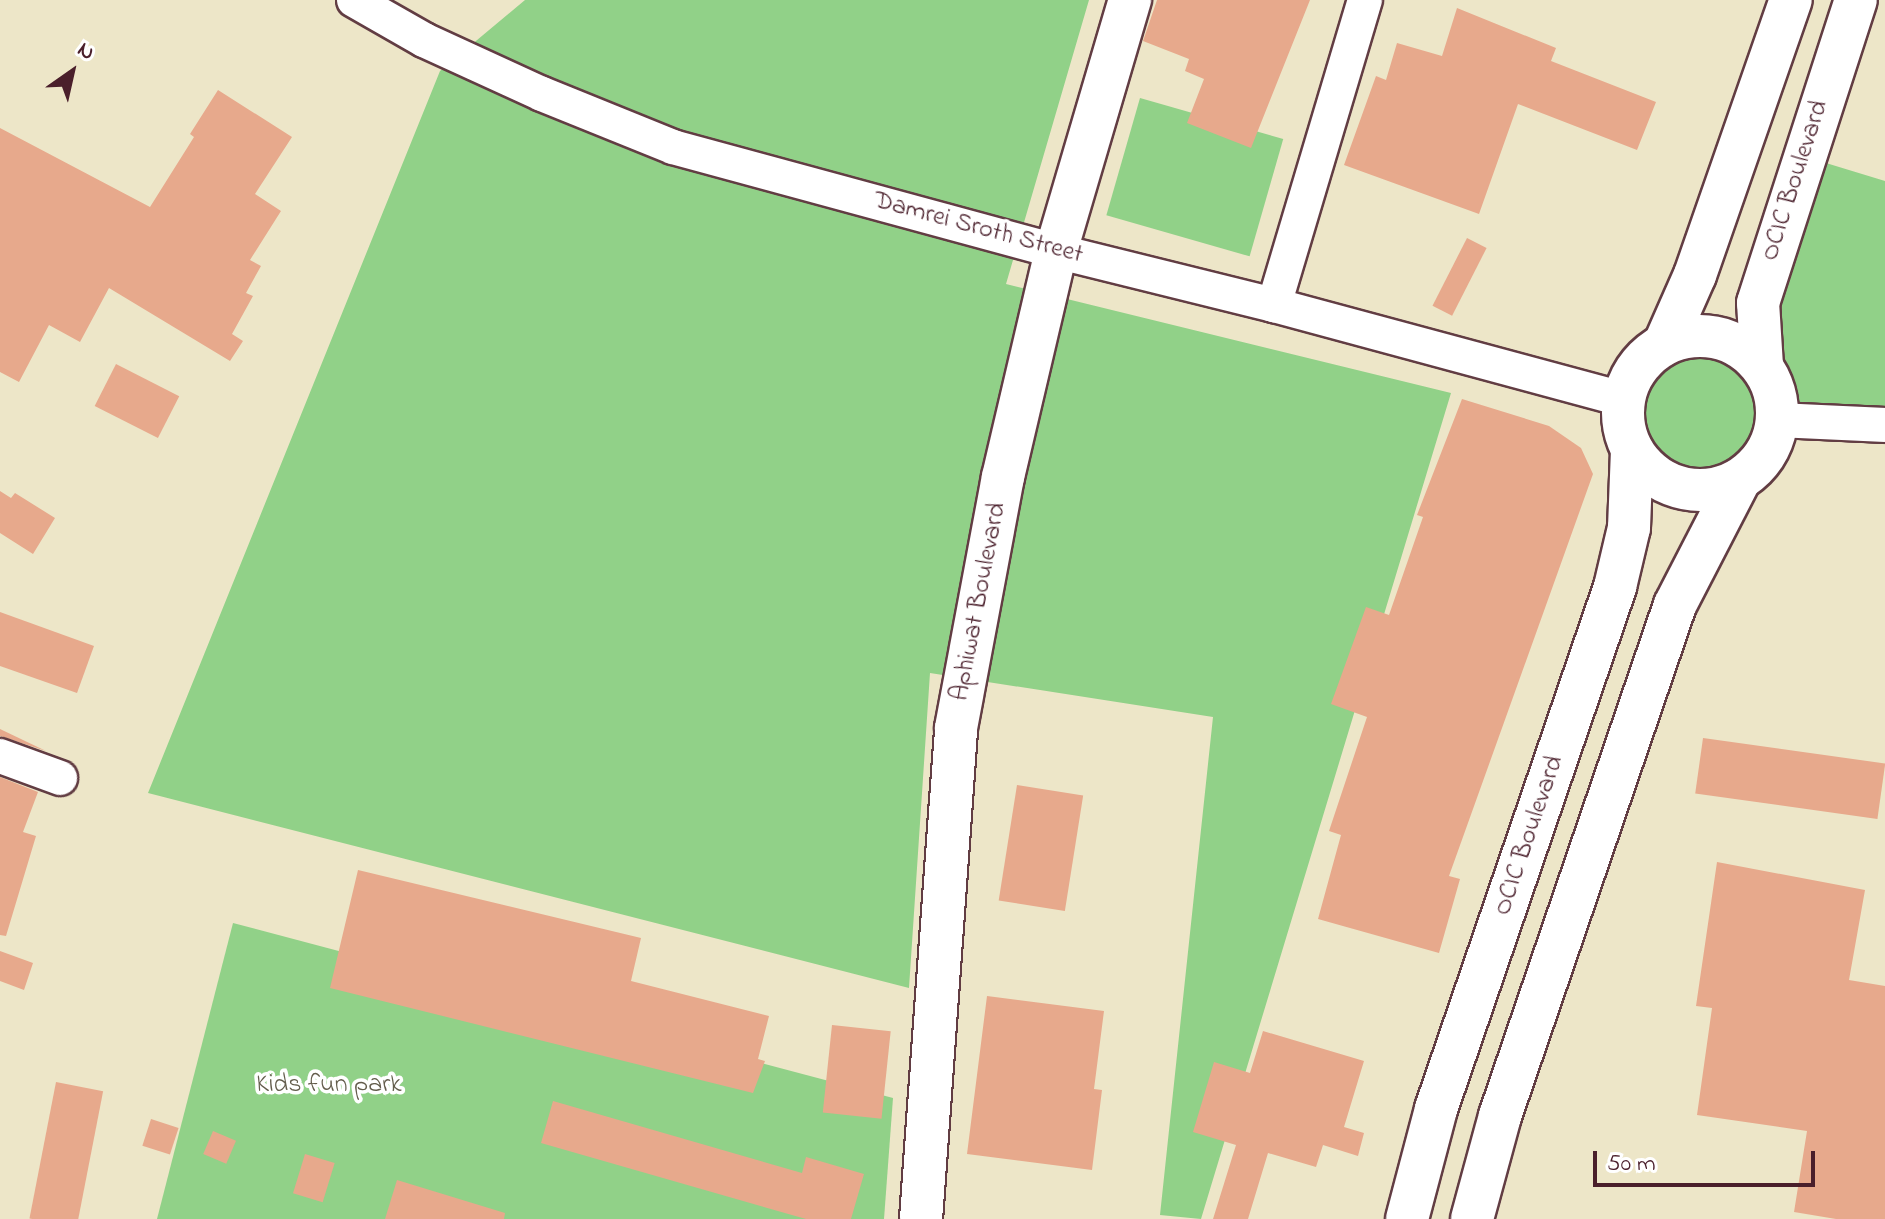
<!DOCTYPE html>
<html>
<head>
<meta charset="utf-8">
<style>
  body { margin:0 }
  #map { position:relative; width:1885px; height:1219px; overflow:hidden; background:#ede6c8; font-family:"Indie Flower",sans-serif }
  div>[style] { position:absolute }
  .green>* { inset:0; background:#91d188; transform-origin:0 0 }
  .round { border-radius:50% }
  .building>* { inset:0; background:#e7a98c; transform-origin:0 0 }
  .roads { filter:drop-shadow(2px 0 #623d43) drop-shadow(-2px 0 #623d43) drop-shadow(0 2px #623d43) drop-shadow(0 -2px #623d43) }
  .minor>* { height:34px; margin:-17px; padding:0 17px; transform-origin:17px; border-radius:17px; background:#fff }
  .tertiary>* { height:42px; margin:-21px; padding:0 21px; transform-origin:21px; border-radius:21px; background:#fff }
  .tertiary>.ring { margin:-21px; padding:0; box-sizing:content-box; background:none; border:42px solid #fff; border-radius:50% }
  span { translate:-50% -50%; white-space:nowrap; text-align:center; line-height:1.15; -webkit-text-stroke:7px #fff; paint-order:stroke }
  .street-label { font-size:26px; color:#4a1f2b }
  .park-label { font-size:26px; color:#635d4c }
  .north { position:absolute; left:32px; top:32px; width:80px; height:80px; -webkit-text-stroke:6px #fff; paint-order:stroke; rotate:34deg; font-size:22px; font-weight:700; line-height:32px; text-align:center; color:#4a1f2b }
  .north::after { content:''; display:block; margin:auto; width:28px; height:36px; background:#4a1f2b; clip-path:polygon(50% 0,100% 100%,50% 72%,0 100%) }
  .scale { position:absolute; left:1593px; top:1151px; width:222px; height:36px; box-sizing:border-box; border:4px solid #4a1f2b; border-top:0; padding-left:10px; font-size:24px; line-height:28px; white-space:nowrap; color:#4a1f2b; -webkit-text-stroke:6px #fff; paint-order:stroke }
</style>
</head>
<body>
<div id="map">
  <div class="green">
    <div style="clip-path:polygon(525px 0,1089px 0,1006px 284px,1451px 393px,1201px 1219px,1160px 1215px,1213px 717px,930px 673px,909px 988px,148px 793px,440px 71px)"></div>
    <div style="left:1140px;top:98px;width:149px;height:122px;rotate:16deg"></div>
    <div style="clip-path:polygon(1803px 156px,1885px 181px,1885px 425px,1778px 420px,1776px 392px,1762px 366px)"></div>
    <div class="round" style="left:1644px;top:357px;width:112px;height:112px"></div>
    <div style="clip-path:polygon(233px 923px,893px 1098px,884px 1219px,157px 1219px)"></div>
  </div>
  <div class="building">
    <div style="clip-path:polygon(1157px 0,1310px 0,1251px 148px,1187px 123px,1204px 79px,1185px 71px,1189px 59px,1143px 41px)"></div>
    <div style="clip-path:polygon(1457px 8px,1556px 48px,1551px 61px,1656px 102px,1637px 150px,1518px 104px,1479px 214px,1344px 165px,1376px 76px,1386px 80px,1397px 43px,1442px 56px)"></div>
    <div style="clip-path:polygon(218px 90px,292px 137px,255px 194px,281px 211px,250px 260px,261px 266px,246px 293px,253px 296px,232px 334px,243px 341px,230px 361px,109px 288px,80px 342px,49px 325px,19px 382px,0 372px,0 128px,150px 207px,194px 137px,190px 134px)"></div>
    <div style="left:1467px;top:238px;width:22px;height:76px;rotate:27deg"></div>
    <div style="left:116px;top:364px;width:71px;height:47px;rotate:27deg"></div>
    <div style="clip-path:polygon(1462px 399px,1549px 426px,1581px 448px,1593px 474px,1449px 876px,1460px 879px,1439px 953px,1318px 919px,1341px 835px,1329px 831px,1367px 717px,1331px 704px,1366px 607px,1389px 615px,1423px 517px,1417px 515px)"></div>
    <div style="clip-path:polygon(0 491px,11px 498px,15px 493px,55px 518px,33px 554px,0 533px)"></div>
    <div style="clip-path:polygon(0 612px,94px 646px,77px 693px,0 666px)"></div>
    <div style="clip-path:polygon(0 729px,46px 751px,0 736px)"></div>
    <div style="left:1703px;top:738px;width:184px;height:56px;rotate:8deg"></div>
    <div style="clip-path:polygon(0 777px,38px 792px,23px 832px,36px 836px,6px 936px,0 935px)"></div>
    <div style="left:1017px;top:785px;width:67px;height:117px;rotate:9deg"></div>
    <div style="clip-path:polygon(1717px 862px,1865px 890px,1849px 980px,1885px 986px,1885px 1219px,1836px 1219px,1794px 1212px,1807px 1131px,1697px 1115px,1712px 1008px,1696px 1006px)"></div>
    <div style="clip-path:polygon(358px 870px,641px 938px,631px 981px,769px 1016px,758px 1059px,765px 1061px,753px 1093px,330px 988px)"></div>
    <div style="clip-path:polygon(0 951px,33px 963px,24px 990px,0 981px)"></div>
    <div style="clip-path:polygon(987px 996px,1104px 1011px,1094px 1089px,1102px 1090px,1092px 1170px,967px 1154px)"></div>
    <div style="left:832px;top:1025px;width:59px;height:88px;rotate:6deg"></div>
    <div style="clip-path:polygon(1263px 1031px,1364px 1061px,1344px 1127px,1364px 1133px,1358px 1156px,1323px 1145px,1316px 1167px,1268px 1153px,1248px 1219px,1213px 1219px,1236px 1145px,1193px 1132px,1214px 1062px,1250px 1073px)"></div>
    <div style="left:56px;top:1082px;width:48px;height:139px;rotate:11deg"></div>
    <div style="clip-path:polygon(553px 1101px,802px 1173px,806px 1157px,864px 1174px,851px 1219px,806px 1219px,541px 1143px)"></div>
    <div style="left:151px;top:1119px;width:29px;height:28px;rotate:18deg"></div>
    <div style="left:213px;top:1131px;width:25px;height:25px;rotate:23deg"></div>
    <div style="left:305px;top:1154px;width:31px;height:41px;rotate:17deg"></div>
    <div style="clip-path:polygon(397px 1180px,505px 1213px,504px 1219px,385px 1219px)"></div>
  </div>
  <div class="roads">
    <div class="minor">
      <div style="left:354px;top:0;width:81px;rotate:29.7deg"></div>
      <div style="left:424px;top:40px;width:130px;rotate:24.6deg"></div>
      <div style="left:542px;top:94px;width:141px;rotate:22deg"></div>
      <div style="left:673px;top:147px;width:397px;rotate:15.2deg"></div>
      <div style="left:1056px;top:251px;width:225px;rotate:13.9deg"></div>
      <div style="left:1274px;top:305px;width:361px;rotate:15.1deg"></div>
      <div style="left:1274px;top:305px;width:318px;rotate:-73.4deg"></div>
      <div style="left:1778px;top:420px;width:107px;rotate:2.7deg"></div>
      <div style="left:0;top:756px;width:64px;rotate:20.1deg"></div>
    </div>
    <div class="tertiary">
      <div class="ring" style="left:1623px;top:336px;width:112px;height:112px"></div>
      <div style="left:1665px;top:343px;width:74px;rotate:-66.2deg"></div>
      <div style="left:1695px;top:275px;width:291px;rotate:-70.8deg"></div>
      <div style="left:1762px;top:366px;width:63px;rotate:-93.6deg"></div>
      <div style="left:1758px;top:303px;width:318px;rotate:-72.1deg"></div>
      <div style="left:921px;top:1219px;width:492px;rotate:-85.9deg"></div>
      <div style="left:956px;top:728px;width:255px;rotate:-79.4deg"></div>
      <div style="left:1003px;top:477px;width:232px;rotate:-76.8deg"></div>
      <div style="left:1056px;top:251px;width:262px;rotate:-73.6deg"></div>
      <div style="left:1407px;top:1219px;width:114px;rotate:-75.2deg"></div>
      <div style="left:1436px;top:1109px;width:552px;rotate:-71.07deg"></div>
      <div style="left:1615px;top:587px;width:61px;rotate:-76.7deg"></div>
      <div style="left:1629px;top:528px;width:78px;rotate:-87.8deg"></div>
      <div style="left:1472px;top:1219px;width:107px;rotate:-74.8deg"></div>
      <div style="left:1500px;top:1116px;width:540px;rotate:-71.1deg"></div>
      <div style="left:1675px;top:605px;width:140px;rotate:-62.7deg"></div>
    </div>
  </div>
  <div class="street-label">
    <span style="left:1796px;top:181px;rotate:-72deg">OCIC Boulevard</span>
    <span style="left:978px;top:229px;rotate:15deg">Damrei Sroth Street</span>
    <span style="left:980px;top:602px;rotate:-79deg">Aphiwat Boulevard</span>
    <span style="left:1530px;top:836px;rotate:-71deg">OCIC Boulevard</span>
  </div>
  <div class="park-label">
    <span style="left:329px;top:1086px">Kids fun park</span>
  </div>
  <div class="north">N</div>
  <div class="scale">50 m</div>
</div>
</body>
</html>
